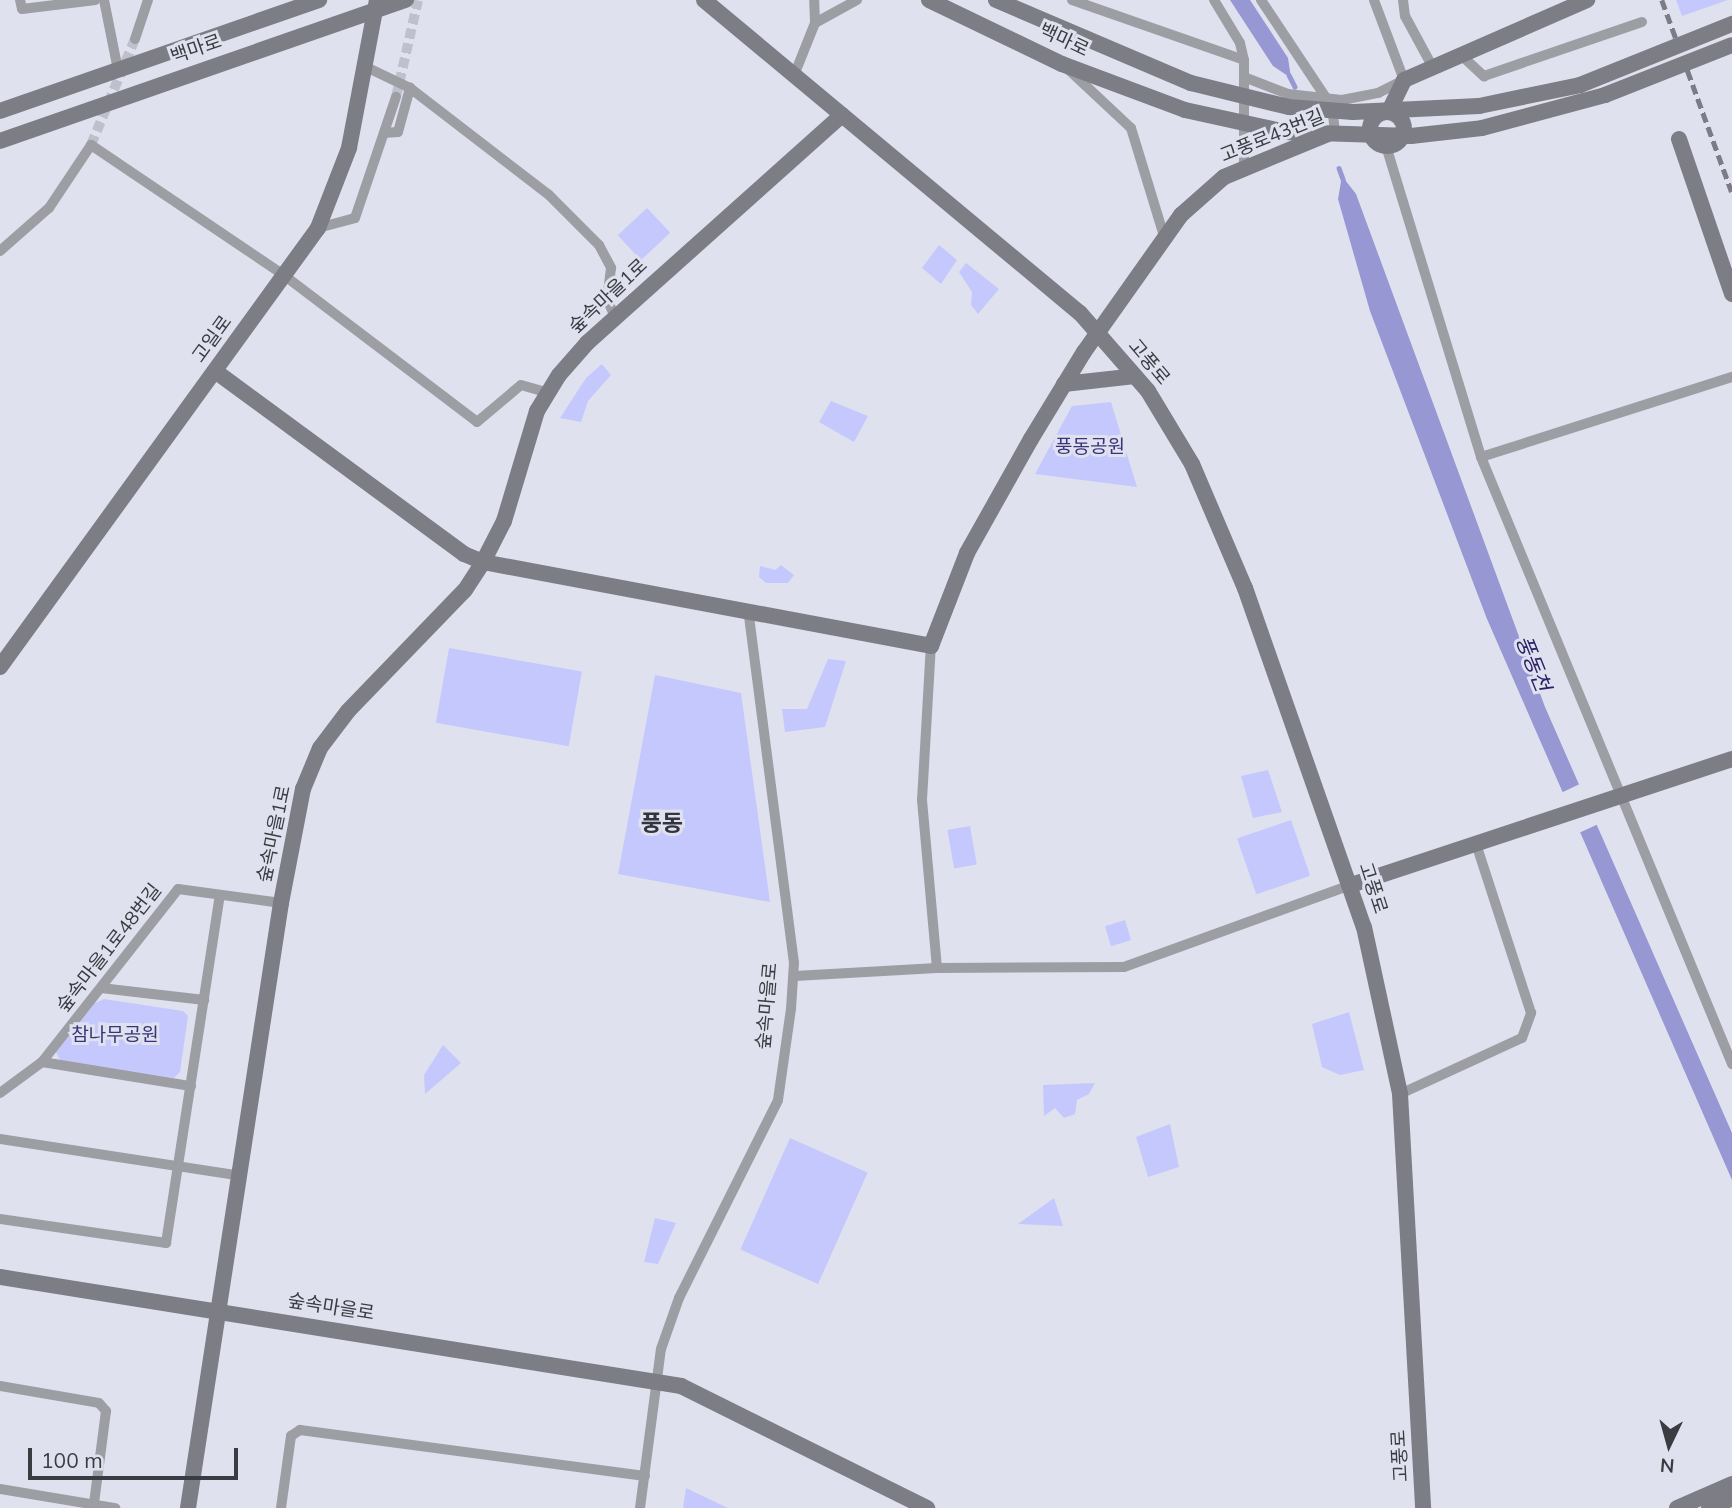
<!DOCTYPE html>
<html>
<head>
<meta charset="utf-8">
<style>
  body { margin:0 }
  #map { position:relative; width:1732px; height:1508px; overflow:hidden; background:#e0e1ef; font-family:Mulish,"Noto Sans KR",sans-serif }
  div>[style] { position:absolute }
  .green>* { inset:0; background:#c5c8fc; transform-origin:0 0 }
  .water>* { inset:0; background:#9697d3 }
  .pier>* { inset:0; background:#e0e1ef; transform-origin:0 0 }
  .stream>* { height:4.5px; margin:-2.25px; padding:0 2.25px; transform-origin:2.25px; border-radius:2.25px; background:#9697d3 }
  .street-tunnel>* { height:10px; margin-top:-5px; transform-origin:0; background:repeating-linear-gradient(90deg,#bfc0cc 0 10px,transparent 0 15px) }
  .street>* { height:10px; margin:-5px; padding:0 5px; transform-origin:5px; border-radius:5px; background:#9d9ea4 }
  .secondary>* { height:16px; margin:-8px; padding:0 8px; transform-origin:8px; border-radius:8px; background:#7c7d85 }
  .secondary>.ring { margin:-8px; padding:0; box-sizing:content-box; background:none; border:16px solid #7c7d85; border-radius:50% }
  .rail>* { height:4.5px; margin-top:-2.25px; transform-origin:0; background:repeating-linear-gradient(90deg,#7b7c85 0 10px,transparent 0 15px) }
  .secondary-bridge>* { height:16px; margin:-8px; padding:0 8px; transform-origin:8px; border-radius:8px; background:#7c7d85 }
  span { translate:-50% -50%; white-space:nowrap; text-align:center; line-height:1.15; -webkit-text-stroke:6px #e0e1ef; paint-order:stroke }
  .street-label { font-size:19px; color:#3b3c41 }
  .park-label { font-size:19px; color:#39337a }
  .water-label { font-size:21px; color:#2b2268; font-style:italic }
  .quarter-label { font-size:23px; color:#33343f; font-weight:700 }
  .north { position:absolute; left:1634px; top:1410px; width:70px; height:70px; -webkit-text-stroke:5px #e0e1ef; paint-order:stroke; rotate:185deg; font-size:19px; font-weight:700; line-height:28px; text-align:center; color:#3b3c41 }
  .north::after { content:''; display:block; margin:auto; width:24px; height:32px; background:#3b3c41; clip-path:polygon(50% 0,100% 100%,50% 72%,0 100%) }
  .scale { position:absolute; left:28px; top:1448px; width:210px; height:32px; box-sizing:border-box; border:4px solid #3b3c41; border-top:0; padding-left:9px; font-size:21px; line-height:24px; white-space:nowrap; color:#3b3c41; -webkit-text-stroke:5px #e0e1ef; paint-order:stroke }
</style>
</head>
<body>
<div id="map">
  <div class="green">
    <div style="clip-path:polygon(1676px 0,1728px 0,1682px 16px)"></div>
    <div style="left:647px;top:208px;width:34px;height:40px;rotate:47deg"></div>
    <div style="clip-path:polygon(939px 245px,957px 260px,941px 284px,922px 268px)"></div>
    <div style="clip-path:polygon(966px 263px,999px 289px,978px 314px,971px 305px,972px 292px,959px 272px)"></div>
    <div style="clip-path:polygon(602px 364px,611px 375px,588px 401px,581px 422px,560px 418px,586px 378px)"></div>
    <div style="clip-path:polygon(831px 401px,868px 416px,854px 442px,819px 422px)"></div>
    <div style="clip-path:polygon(1111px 402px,1137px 487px,1035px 474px,1072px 406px)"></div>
    <div style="clip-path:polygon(781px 565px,794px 575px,788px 583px,766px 583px,759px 577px,760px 566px,775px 570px)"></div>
    <div style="left:449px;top:648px;width:135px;height:76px;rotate:10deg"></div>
    <div style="clip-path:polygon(828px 659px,846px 661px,825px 727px,785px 732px,782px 709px,807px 709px)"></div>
    <div style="clip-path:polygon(655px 675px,741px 693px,770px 902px,618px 874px)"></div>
    <div style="clip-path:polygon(1268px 770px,1282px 812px,1253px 818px,1241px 776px)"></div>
    <div style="left:1291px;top:820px;width:59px;height:57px;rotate:71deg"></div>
    <div style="left:970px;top:826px;width:39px;height:23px;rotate:80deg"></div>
    <div style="left:1125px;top:920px;width:21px;height:21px;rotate:73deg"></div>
    <div style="clip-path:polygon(104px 999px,183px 1011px,188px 1016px,180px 1072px,174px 1078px,61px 1062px,56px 1052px,95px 1003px)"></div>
    <div style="clip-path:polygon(1349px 1012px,1364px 1070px,1340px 1075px,1322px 1067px,1312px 1024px)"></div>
    <div style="clip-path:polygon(443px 1045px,461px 1063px,425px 1094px,424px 1075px)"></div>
    <div style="clip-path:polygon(1095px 1083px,1089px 1094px,1077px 1100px,1075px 1114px,1064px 1118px,1055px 1108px,1044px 1116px,1043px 1085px)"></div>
    <div style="clip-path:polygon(1170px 1124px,1179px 1167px,1148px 1177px,1136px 1137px)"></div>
    <div style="left:790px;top:1138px;width:85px;height:122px;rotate:24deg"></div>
    <div style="clip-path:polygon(1054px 1198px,1063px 1226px,1018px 1224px)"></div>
    <div style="clip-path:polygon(655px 1218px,676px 1223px,658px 1264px,644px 1262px)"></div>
    <div style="clip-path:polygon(686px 1488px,728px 1508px,683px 1508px)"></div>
  </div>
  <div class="water">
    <div style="clip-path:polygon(1230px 0,1250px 0,1288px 58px,1291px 78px,1273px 66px)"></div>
    <div style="clip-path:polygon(1342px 176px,1356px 194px,1545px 707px,1732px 1133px,1732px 1180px,1487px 619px,1370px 311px,1338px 199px)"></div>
  </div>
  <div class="pier">
    <div style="left:1582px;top:783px;width:44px;height:27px;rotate:65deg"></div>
  </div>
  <div class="stream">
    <div style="left:1289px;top:75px;width:13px;rotate:63deg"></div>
    <div style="left:1339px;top:168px;width:12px;rotate:70deg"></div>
  </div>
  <div class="street-tunnel">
    <div style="left:396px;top:97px;width:99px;rotate:-77.2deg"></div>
    <div style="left:91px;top:145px;width:115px;rotate:-67.5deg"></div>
  </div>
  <div class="street">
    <div style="left:20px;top:0;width:9px;rotate:77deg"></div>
    <div style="left:22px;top:9px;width:74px;rotate:-7deg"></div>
    <div style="left:104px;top:0;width:71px;rotate:78.7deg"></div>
    <div style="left:1072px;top:0;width:182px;rotate:19.2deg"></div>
    <div style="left:1214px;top:0;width:50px;rotate:58.8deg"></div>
    <div style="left:1240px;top:43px;width:17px;rotate:77deg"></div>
    <div style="left:1244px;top:60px;width:106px;rotate:90deg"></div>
    <div style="left:1261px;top:0;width:128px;rotate:56.4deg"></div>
    <div style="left:1332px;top:107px;width:24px;rotate:83deg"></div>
    <div style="left:1403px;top:0;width:16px;rotate:83deg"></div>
    <div style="left:1405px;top:16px;width:57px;rotate:61.6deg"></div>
    <div style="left:815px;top:23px;width:48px;rotate:-28.7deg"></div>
    <div style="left:135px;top:39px;width:41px;rotate:-71.6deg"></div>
    <div style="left:1460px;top:54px;width:33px;rotate:43deg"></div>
    <div style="left:1484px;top:76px;width:167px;rotate:-18.9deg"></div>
    <div style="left:364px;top:66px;width:51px;rotate:25.6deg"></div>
    <div style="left:410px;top:88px;width:175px;rotate:37.6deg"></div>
    <div style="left:549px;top:195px;width:71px;rotate:45deg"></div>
    <div style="left:599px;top:245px;width:26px;rotate:62deg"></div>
    <div style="left:611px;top:268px;width:31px;rotate:97deg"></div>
    <div style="left:607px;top:299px;width:20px;rotate:66deg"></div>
    <div style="left:1069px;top:70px;width:85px;rotate:43.1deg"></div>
    <div style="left:1131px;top:128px;width:116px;rotate:73deg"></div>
    <div style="left:795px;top:73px;width:54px;rotate:-68.2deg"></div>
    <div style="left:815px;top:23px;width:23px;rotate:-92deg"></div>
    <div style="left:1244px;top:77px;width:47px;rotate:21.1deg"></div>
    <div style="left:1288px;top:94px;width:54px;rotate:6.3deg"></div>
    <div style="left:1342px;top:100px;width:37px;rotate:-11deg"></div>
    <div style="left:1378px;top:93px;width:29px;rotate:-27deg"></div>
    <div style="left:1404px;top:80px;width:85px;rotate:-110.6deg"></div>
    <div style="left:384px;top:133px;width:14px;rotate:-4deg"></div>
    <div style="left:398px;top:132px;width:46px;rotate:-74.7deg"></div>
    <div style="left:1386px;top:146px;width:325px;rotate:73deg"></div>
    <div style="left:1481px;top:457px;width:657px;rotate:67.53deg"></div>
    <div style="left:318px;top:228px;width:38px;rotate:-15deg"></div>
    <div style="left:355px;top:218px;width:128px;rotate:-71.3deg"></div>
    <div style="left:0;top:251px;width:65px;rotate:-41.3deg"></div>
    <div style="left:49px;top:208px;width:76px;rotate:-56.3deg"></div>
    <div style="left:91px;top:145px;width:234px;rotate:34deg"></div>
    <div style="left:285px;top:276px;width:241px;rotate:37.2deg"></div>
    <div style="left:477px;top:422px;width:57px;rotate:-40.1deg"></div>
    <div style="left:521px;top:385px;width:26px;rotate:16deg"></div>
    <div style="left:1481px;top:457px;width:263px;rotate:-17.7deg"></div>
    <div style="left:937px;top:968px;width:187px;rotate:-0.3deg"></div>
    <div style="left:1124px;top:967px;width:241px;rotate:-19.9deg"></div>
    <div style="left:795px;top:976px;width:142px;rotate:-3.2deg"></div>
    <div style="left:937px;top:968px;width:169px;rotate:-95.1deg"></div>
    <div style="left:922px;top:800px;width:154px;rotate:-86.7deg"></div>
    <div style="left:101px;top:988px;width:104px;rotate:6.6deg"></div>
    <div style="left:42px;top:1062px;width:151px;rotate:9.2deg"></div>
    <div style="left:0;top:1093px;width:52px;rotate:-36.4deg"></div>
    <div style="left:42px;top:1062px;width:220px;rotate:-51.8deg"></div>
    <div style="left:178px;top:889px;width:104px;rotate:7.7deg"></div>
    <div style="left:1400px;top:1094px;width:134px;rotate:-24.7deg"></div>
    <div style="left:1522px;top:1038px;width:27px;rotate:-70deg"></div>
    <div style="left:1531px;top:1013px;width:178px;rotate:-108deg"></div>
    <div style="left:0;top:1139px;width:244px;rotate:8.7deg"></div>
    <div style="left:0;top:1219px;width:168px;rotate:8.2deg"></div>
    <div style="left:166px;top:1243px;width:352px;rotate:-81.2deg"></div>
    <div style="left:0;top:1386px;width:100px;rotate:9.7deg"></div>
    <div style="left:99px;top:1403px;width:11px;rotate:49deg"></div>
    <div style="left:106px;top:1411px;width:94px;rotate:97.4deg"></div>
    <div style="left:0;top:1489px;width:117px;rotate:9.4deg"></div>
    <div style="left:281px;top:1508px;width:73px;rotate:-82.1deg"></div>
    <div style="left:291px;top:1436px;width:11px;rotate:-34deg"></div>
    <div style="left:300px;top:1430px;width:348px;rotate:7.6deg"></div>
    <div style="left:640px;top:1508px;width:160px;rotate:-82.5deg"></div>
    <div style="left:661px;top:1349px;width:54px;rotate:-70.6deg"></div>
    <div style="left:679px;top:1298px;width:221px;rotate:-63.4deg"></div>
    <div style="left:778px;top:1100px;width:92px;rotate:-81.9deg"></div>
    <div style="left:791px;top:1009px;width:46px;rotate:-86.3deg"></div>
    <div style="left:794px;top:963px;width:355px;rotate:-97.4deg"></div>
  </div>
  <div class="secondary">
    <div style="left:704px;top:0;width:489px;rotate:39.8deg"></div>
    <div style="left:1080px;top:313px;width:103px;rotate:48.9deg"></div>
    <div style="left:1148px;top:391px;width:85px;rotate:58.9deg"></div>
    <div style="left:1192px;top:464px;width:135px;rotate:66.9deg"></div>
    <div style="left:1245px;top:588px;width:359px;rotate:70.7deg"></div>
    <div style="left:1364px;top:927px;width:171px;rotate:77.8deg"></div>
    <div style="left:1400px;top:1094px;width:415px;rotate:86.8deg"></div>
    <div style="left:929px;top:0;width:148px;rotate:25.7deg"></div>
    <div style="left:1062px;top:64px;width:131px;rotate:20.5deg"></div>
    <div style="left:996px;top:0;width:212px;rotate:23.1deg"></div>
    <div style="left:0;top:111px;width:338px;rotate:-19.2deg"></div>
    <div style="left:1389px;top:111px;width:34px;rotate:-64deg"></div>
    <div style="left:1404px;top:80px;width:200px;rotate:-23.6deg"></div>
    <div class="ring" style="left:1370px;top:112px;width:18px;height:18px"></div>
    <div style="left:1679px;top:139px;width:164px;rotate:71.1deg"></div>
    <div style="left:0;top:141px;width:430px;rotate:-19.2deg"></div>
    <div style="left:215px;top:371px;width:309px;rotate:36.3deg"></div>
    <div style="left:464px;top:554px;width:21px;rotate:23deg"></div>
    <div style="left:483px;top:562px;width:456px;rotate:10.6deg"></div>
    <div style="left:931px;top:646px;width:100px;rotate:-68.8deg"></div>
    <div style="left:967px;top:553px;width:131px;rotate:-60.7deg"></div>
    <div style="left:1031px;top:439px;width:102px;rotate:-58.7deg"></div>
    <div style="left:1084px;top:352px;width:168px;rotate:-54.7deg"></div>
    <div style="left:1181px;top:215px;width:57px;rotate:-41.5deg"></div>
    <div style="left:1224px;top:177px;width:113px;rotate:-22.5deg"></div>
    <div style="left:1064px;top:384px;width:71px;rotate:-6.4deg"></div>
    <div style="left:0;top:667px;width:542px;rotate:-54.08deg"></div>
    <div style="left:318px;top:228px;width:86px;rotate:-68.8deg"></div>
    <div style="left:349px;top:148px;width:151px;rotate:-79.3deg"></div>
    <div style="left:1351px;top:885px;width:401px;rotate:-18.3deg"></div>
    <div style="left:0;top:1277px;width:690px;rotate:9.09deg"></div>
    <div style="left:681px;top:1386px;width:275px;rotate:26.4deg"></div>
    <div style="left:188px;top:1508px;width:612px;rotate:-81.26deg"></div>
    <div style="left:281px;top:903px;width:116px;rotate:-79.1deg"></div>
    <div style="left:303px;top:789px;width:44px;rotate:-67.5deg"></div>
    <div style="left:320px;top:748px;width:46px;rotate:-52.9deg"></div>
    <div style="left:348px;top:711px;width:168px;rotate:-46deg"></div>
    <div style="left:465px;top:590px;width:33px;rotate:-57deg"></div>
    <div style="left:483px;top:562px;width:46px;rotate:-62.9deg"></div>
    <div style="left:504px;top:521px;width:115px;rotate:-73.3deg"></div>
    <div style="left:537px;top:411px;width:42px;rotate:-58.6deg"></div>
    <div style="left:559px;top:375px;width:43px;rotate:-48.8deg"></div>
    <div style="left:587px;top:343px;width:342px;rotate:-41.8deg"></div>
    <div style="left:1677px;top:1508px;width:60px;rotate:-23.6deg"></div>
    <div style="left:1709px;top:1508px;width:25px;rotate:-23deg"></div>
  </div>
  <div class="rail">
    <div style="left:1662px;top:0;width:204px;rotate:70deg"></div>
  </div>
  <div class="secondary-bridge">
    <div style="left:1191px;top:83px;width:101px;rotate:13.8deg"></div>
    <div style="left:1289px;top:107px;width:64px;rotate:4.5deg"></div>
    <div style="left:1353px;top:112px;width:126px;rotate:-2.7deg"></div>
    <div style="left:1479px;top:106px;width:103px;rotate:-11.7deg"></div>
    <div style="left:1580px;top:85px;width:164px;rotate:-21.9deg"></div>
    <div style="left:1185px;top:110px;width:103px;rotate:12.3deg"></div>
    <div style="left:1286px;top:132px;width:125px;rotate:1.8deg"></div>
    <div style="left:1411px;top:136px;width:71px;rotate:-6.4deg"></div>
    <div style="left:1482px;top:128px;width:127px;rotate:-15deg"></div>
    <div style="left:1605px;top:95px;width:136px;rotate:-21.5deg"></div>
  </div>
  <div class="street-label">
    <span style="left:1064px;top:40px;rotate:25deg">백마로</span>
    <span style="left:196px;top:49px;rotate:-19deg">백마로</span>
    <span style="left:1272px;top:136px;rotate:-22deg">고풍로43번길</span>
    <span style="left:608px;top:296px;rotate:-43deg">숲속마을1로</span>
    <span style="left:212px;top:339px;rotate:-54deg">고일로</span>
    <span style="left:1149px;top:362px;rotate:50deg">고풍로</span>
    <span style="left:274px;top:834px;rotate:-78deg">숲속마을1로</span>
    <span style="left:1373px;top:888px;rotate:72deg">고풍로</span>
    <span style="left:109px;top:948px;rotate:-52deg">숲속마을1로48번길</span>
    <span style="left:767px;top:1006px;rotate:-85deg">숲속마을로</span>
    <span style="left:331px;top:1307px;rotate:9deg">숲속마을로</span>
    <span style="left:1400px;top:1456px;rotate:-93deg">고풍로</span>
  </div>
  <div class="park-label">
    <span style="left:1090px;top:447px">풍동공원</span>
    <span style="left:115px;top:1035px">참나무공원</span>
  </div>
  <div class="water-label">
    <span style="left:1534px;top:663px;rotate:68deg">풍동천</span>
  </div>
  <div class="quarter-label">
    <span style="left:662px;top:823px">풍동</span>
  </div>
  <div class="north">N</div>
  <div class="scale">100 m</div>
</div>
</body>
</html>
